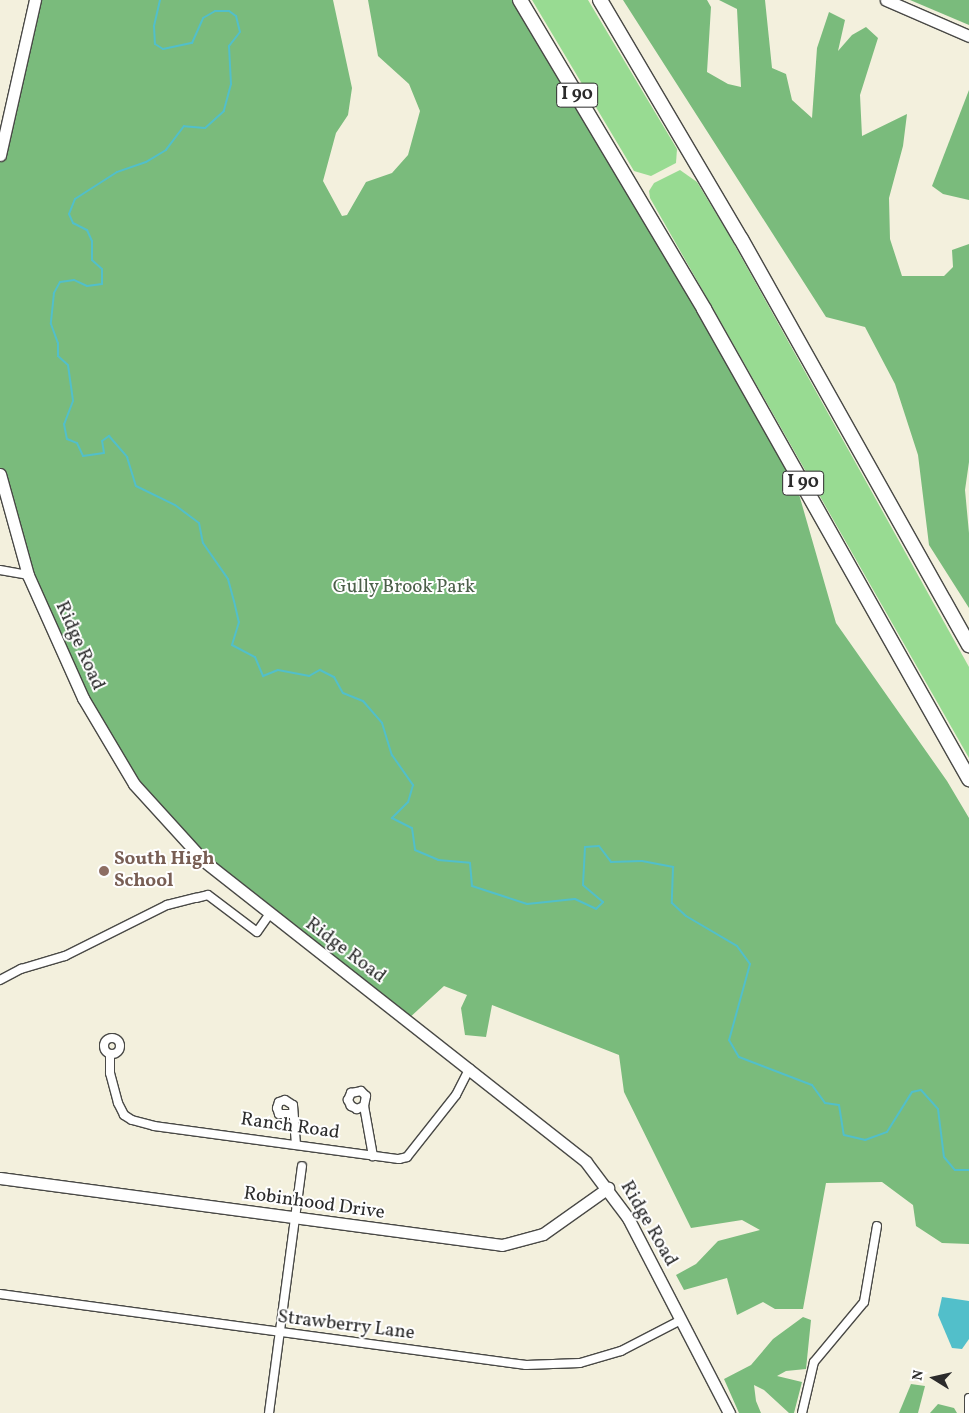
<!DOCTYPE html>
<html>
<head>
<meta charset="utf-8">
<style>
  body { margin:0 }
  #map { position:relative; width:969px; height:1413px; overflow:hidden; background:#f3f0dd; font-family:Vollkorn,serif }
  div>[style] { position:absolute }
  .green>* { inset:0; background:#98db92 }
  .forest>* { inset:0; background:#7abb7c }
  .water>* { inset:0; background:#52bfca }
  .stream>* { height:2px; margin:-1px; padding:0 1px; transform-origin:1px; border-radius:1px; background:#52bfca }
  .roads { filter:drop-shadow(1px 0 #494946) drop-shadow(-1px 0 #494946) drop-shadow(0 1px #494946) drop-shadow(0 -1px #494946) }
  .street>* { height:8px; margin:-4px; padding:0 4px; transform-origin:4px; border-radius:4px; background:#fff }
  .street>.ring { margin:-4px; padding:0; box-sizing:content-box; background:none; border:8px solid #fff; border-radius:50% }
  .secondary>* { height:11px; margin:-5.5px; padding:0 5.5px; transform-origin:5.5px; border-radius:5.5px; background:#fff }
  .highway>* { height:14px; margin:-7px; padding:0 7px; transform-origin:7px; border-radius:7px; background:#fff }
  .dots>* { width:14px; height:14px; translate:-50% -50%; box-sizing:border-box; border:2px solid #fff; border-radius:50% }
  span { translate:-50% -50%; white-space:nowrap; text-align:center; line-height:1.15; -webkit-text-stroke:4px #fff; paint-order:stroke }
  .shield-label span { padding:1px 4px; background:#fff; border:1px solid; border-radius:4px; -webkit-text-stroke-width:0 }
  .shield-label { font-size:18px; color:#2b2b2b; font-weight:700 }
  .park-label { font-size:19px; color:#4c604a }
  .street-label { font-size:19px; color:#2b2b2b }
  .education-label { font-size:19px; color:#785e54; font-weight:700 }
  .left { translate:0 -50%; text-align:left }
  .north { position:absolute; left:909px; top:1353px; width:50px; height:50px; -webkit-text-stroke:4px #fff; paint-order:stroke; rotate:280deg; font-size:14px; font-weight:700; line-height:20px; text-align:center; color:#2b2b2b }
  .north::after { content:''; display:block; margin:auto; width:18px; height:22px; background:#2b2b2b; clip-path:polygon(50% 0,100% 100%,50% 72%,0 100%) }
</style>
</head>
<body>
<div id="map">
  <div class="green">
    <div style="clip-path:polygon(532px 0,588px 0,677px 149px,676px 163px,651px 176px,634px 171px)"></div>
    <div style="clip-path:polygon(680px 170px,697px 182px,728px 233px,969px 667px,969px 758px,650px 198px,649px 191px,654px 183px)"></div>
  </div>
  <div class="forest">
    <div style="clip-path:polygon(35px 0,333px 0,352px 88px,348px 115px,336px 133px,323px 181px,342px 216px,347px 215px,366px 182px,392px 173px,408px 155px,420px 111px,409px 84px,378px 56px,368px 0,520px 0,788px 456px,836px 623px,947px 781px,969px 818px,969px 1244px,942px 1243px,916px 1226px,913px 1205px,882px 1182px,826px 1183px,803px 1309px,775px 1309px,763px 1302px,737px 1315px,727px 1278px,684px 1290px,676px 1275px,696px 1264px,718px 1241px,760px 1230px,742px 1220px,691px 1228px,624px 1092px,619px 1055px,492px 1005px,486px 1037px,465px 1035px,461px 1008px,467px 995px,444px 986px,407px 1020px,189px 847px,104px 737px,28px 575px,0 474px,0 155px)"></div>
    <div style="clip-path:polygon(623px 0,707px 0,711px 7px,707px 72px,728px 84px,741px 87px,737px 9px,719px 0,765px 0,772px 68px,786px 74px,792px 100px,812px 118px,817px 48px,829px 12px,845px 20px,838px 51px,852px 35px,866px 27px,878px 38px,860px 95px,862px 136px,907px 114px,903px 146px,889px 198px,890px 239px,902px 276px,944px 276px,953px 267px,952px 250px,969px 244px,969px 462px,965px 490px,969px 533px,969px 608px,929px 545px,918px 455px,895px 384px,865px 327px,826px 317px)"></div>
    <div style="clip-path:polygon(910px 0,969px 0,969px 25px)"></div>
    <div style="clip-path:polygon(969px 90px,969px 200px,943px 194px,932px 186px)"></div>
    <div style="clip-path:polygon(803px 1317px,811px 1320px,806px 1369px,786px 1371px,777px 1376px,802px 1382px,794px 1413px,789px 1413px,764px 1390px,754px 1385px,756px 1401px,761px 1413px,739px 1413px,724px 1379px,751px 1365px,773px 1339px)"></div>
    <div style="clip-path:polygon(911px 1384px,925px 1386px,918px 1413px,899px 1413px)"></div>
    <div style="clip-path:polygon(938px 1404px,954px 1408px,957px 1413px,930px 1413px)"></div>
  </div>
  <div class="water">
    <div style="clip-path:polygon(942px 1297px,969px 1301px,969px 1339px,962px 1349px,952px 1348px,938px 1315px)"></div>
  </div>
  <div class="stream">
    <div style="left:160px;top:0;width:27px;rotate:103deg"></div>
    <div style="left:154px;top:26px;width:18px;rotate:87deg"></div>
    <div style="left:155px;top:44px;width:9px;rotate:32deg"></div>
    <div style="left:163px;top:49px;width:30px;rotate:-12deg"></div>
    <div style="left:192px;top:43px;width:27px;rotate:-66deg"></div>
    <div style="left:203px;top:18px;width:14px;rotate:-30deg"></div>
    <div style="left:215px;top:11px;width:14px"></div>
    <div style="left:229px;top:11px;width:9px;rotate:36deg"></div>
    <div style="left:236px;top:16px;width:16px;rotate:76deg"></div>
    <div style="left:240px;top:32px;width:18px;rotate:128deg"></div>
    <div style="left:229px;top:46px;width:38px;rotate:87deg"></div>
    <div style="left:231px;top:84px;width:28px;rotate:105deg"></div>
    <div style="left:224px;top:111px;width:25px;rotate:138deg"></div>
    <div style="left:205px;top:128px;width:21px;rotate:-175deg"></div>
    <div style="left:184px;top:126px;width:30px;rotate:127deg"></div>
    <div style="left:166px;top:150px;width:23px;rotate:149deg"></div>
    <div style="left:146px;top:162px;width:31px;rotate:161deg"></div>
    <div style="left:117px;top:172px;width:50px;rotate:147.3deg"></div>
    <div style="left:75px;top:199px;width:16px;rotate:112deg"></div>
    <div style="left:69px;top:214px;width:10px;rotate:66deg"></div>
    <div style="left:73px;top:223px;width:16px;rotate:27deg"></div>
    <div style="left:87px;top:230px;width:12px;rotate:66deg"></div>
    <div style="left:92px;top:241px;width:19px;rotate:90deg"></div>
    <div style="left:92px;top:260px;width:13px;rotate:42deg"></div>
    <div style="left:102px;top:269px;width:15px;rotate:90deg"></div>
    <div style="left:102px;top:284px;width:15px;rotate:172deg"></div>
    <div style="left:87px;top:286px;width:14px;rotate:-155deg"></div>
    <div style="left:74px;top:280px;width:14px;rotate:172deg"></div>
    <div style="left:60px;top:282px;width:13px;rotate:119deg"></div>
    <div style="left:54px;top:293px;width:31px;rotate:96deg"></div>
    <div style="left:51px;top:324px;width:20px;rotate:70deg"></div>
    <div style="left:58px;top:343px;width:13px;rotate:90deg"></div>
    <div style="left:58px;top:356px;width:13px;rotate:42deg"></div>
    <div style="left:68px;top:365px;width:36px;rotate:82deg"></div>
    <div style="left:73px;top:401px;width:25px;rotate:111deg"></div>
    <div style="left:64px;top:424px;width:15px;rotate:79deg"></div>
    <div style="left:67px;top:439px;width:11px;rotate:22deg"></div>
    <div style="left:77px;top:443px;width:14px;rotate:65deg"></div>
    <div style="left:83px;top:456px;width:21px;rotate:-8deg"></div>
    <div style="left:104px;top:453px;width:12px;rotate:-99deg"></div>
    <div style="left:102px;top:441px;width:9px;rotate:-36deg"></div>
    <div style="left:109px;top:436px;width:28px;rotate:49deg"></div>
    <div style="left:127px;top:457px;width:30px;rotate:73deg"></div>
    <div style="left:136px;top:486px;width:43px;rotate:26deg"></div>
    <div style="left:175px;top:505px;width:30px;rotate:37deg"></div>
    <div style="left:199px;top:523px;width:20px;rotate:79deg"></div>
    <div style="left:203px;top:543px;width:44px;rotate:55.2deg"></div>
    <div style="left:228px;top:579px;width:23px;rotate:75deg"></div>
    <div style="left:234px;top:601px;width:22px;rotate:77deg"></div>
    <div style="left:239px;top:622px;width:24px;rotate:107deg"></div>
    <div style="left:232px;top:645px;width:26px;rotate:28deg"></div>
    <div style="left:255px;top:657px;width:21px;rotate:67deg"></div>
    <div style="left:263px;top:676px;width:16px;rotate:-22deg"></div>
    <div style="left:278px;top:670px;width:32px;rotate:11deg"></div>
    <div style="left:309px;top:676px;width:13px;rotate:-29deg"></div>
    <div style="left:320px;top:670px;width:16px;rotate:27deg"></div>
    <div style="left:334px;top:677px;width:18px;rotate:61deg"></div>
    <div style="left:343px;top:693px;width:22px;rotate:22deg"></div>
    <div style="left:363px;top:701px;width:29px;rotate:49deg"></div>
    <div style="left:382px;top:723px;width:34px;rotate:73deg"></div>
    <div style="left:392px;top:755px;width:37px;rotate:55deg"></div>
    <div style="left:413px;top:785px;width:18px;rotate:106deg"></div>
    <div style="left:408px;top:802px;width:23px;rotate:135deg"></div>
    <div style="left:392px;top:818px;width:22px;rotate:27deg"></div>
    <div style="left:412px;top:828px;width:22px;rotate:82deg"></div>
    <div style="left:415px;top:850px;width:25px;rotate:23deg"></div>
    <div style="left:438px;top:860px;width:32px;rotate:5deg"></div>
    <div style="left:470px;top:863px;width:23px;rotate:85deg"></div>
    <div style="left:472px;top:886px;width:58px;rotate:18.1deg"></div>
    <div style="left:527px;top:904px;width:48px;rotate:-5.9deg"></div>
    <div style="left:575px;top:899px;width:23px;rotate:25deg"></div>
    <div style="left:596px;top:909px;width:10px;rotate:-45deg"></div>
    <div style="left:603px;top:902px;width:26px;rotate:-140deg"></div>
    <div style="left:583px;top:885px;width:38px;rotate:-87deg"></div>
    <div style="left:585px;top:847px;width:14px;rotate:-4deg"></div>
    <div style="left:599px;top:846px;width:20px;rotate:53deg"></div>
    <div style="left:611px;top:862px;width:31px;rotate:-2deg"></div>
    <div style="left:642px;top:861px;width:32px;rotate:11deg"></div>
    <div style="left:673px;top:867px;width:36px;rotate:92deg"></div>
    <div style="left:672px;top:903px;width:19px;rotate:43deg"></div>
    <div style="left:686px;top:916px;width:59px;rotate:30.5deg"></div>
    <div style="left:737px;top:946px;width:22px;rotate:54deg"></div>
    <div style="left:750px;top:964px;width:79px;rotate:105.4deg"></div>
    <div style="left:729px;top:1040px;width:20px;rotate:60deg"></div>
    <div style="left:739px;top:1057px;width:78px;rotate:21deg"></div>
    <div style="left:812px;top:1085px;width:22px;rotate:54deg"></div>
    <div style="left:825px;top:1103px;width:14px;rotate:8deg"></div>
    <div style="left:839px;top:1105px;width:30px;rotate:81deg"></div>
    <div style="left:844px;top:1135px;width:22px;rotate:13deg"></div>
    <div style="left:865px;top:1140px;width:23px;rotate:-20deg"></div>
    <div style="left:887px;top:1132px;width:47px;rotate:-58deg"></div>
    <div style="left:912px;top:1092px;width:9px;rotate:-13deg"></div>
    <div style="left:921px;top:1090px;width:25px;rotate:48deg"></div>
    <div style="left:938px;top:1109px;width:48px;rotate:82.9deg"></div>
    <div style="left:944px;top:1157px;width:17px;rotate:50deg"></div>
    <div style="left:955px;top:1170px;width:14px"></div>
  </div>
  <div class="roads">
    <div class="street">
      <div style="left:0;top:570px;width:28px;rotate:10deg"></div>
      <div style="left:0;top:980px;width:24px;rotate:-28deg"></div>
      <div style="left:21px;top:969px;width:46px;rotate:-16.5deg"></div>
      <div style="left:65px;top:956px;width:114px;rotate:-26.6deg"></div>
      <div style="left:167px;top:905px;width:30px;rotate:-14deg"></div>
      <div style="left:196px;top:898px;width:12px;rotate:-14deg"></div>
      <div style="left:208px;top:895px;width:61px;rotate:37.1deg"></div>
      <div style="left:257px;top:932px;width:21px;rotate:-55deg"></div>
      <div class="ring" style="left:104px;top:1038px;width:8px;height:8px"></div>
      <div style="left:110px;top:1054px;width:19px;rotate:90deg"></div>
      <div style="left:110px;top:1073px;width:31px;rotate:75deg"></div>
      <div style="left:118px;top:1103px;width:13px;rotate:63deg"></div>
      <div style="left:124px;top:1115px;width:9px;rotate:32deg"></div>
      <div style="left:132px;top:1120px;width:23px;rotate:15deg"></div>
      <div style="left:154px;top:1126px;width:247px;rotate:7.7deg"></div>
      <div style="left:399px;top:1159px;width:8px;rotate:-14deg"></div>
      <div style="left:407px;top:1157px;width:79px;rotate:-51.7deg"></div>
      <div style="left:456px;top:1095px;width:30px;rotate:-63deg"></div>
      <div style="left:364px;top:1106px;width:8px;rotate:157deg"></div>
      <div style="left:357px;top:1109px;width:7px;rotate:-153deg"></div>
      <div style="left:351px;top:1106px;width:7px;rotate:-117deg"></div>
      <div style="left:348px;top:1100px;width:8px;rotate:-67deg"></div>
      <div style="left:351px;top:1093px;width:10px;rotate:-11deg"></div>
      <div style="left:361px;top:1091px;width:7px;rotate:45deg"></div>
      <div style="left:366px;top:1096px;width:10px;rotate:101deg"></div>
      <div style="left:364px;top:1106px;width:51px;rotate:79.8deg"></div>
      <div style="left:291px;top:1114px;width:12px;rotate:180deg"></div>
      <div style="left:279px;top:1114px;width:6px;rotate:-108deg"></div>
      <div style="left:277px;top:1108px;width:6px;rotate:-72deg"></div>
      <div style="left:279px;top:1102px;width:6px;rotate:-18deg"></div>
      <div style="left:285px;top:1100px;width:9px;rotate:32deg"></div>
      <div style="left:293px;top:1105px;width:40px;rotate:85.7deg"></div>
      <div style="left:0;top:1294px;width:531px;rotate:7.69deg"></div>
      <div style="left:526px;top:1365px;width:54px;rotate:-2.1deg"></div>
      <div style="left:580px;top:1363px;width:43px;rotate:-16.3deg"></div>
      <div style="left:621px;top:1351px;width:68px;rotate:-27.3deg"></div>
      <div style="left:269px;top:1413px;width:249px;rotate:-82.4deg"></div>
      <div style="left:802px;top:1413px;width:52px;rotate:-76.8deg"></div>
      <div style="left:814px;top:1362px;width:78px;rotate:-50.2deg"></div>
      <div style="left:864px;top:1302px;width:77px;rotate:-80.3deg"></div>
      <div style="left:969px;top:1413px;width:15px;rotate:-90deg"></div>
    </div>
    <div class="secondary">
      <div style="left:886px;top:0;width:90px;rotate:23.4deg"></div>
      <div style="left:0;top:155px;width:159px;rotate:-77.3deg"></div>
      <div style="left:0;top:474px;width:105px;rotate:74.5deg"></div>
      <div style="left:28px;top:575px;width:135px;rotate:65.9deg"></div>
      <div style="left:83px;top:698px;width:100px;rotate:59.3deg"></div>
      <div style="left:134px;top:784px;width:104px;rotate:47.7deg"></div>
      <div style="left:204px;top:861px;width:486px;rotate:38.2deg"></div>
      <div style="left:586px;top:1162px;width:70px;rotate:53.1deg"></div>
      <div style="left:628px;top:1218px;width:220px;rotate:62.6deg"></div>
      <div style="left:0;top:1178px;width:506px;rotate:7.6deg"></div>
      <div style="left:502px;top:1245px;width:42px;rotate:-15deg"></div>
      <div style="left:543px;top:1234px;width:80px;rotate:-35.3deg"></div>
    </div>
    <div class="highway">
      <div style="left:520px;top:0;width:360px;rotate:59.2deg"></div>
      <div style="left:704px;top:309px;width:540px;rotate:60.58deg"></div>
      <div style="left:600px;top:0;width:277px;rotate:59.5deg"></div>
      <div style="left:741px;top:239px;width:466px;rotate:60.7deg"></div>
    </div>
  </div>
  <div class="dots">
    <div style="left:104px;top:871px;background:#8d6e63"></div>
  </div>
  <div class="shield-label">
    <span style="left:577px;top:95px">I 90</span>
    <span style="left:803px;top:483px">I 90</span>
  </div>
  <div class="park-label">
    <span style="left:404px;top:588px">Gully Brook Park</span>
  </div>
  <div class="street-label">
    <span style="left:79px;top:646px;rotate:66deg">Ridge Road</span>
    <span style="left:345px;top:951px;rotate:37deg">Ridge Road</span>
    <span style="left:290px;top:1127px;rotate:8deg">Ranch Road</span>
    <span style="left:314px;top:1204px;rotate:8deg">Robinhood Drive</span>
    <span style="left:648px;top:1224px;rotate:60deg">Ridge Road</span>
    <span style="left:346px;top:1326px;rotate:7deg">Strawberry Lane</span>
  </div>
  <div class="education-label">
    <span class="left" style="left:114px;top:871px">South High<br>School</span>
  </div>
  <div class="north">N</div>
</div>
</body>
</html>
